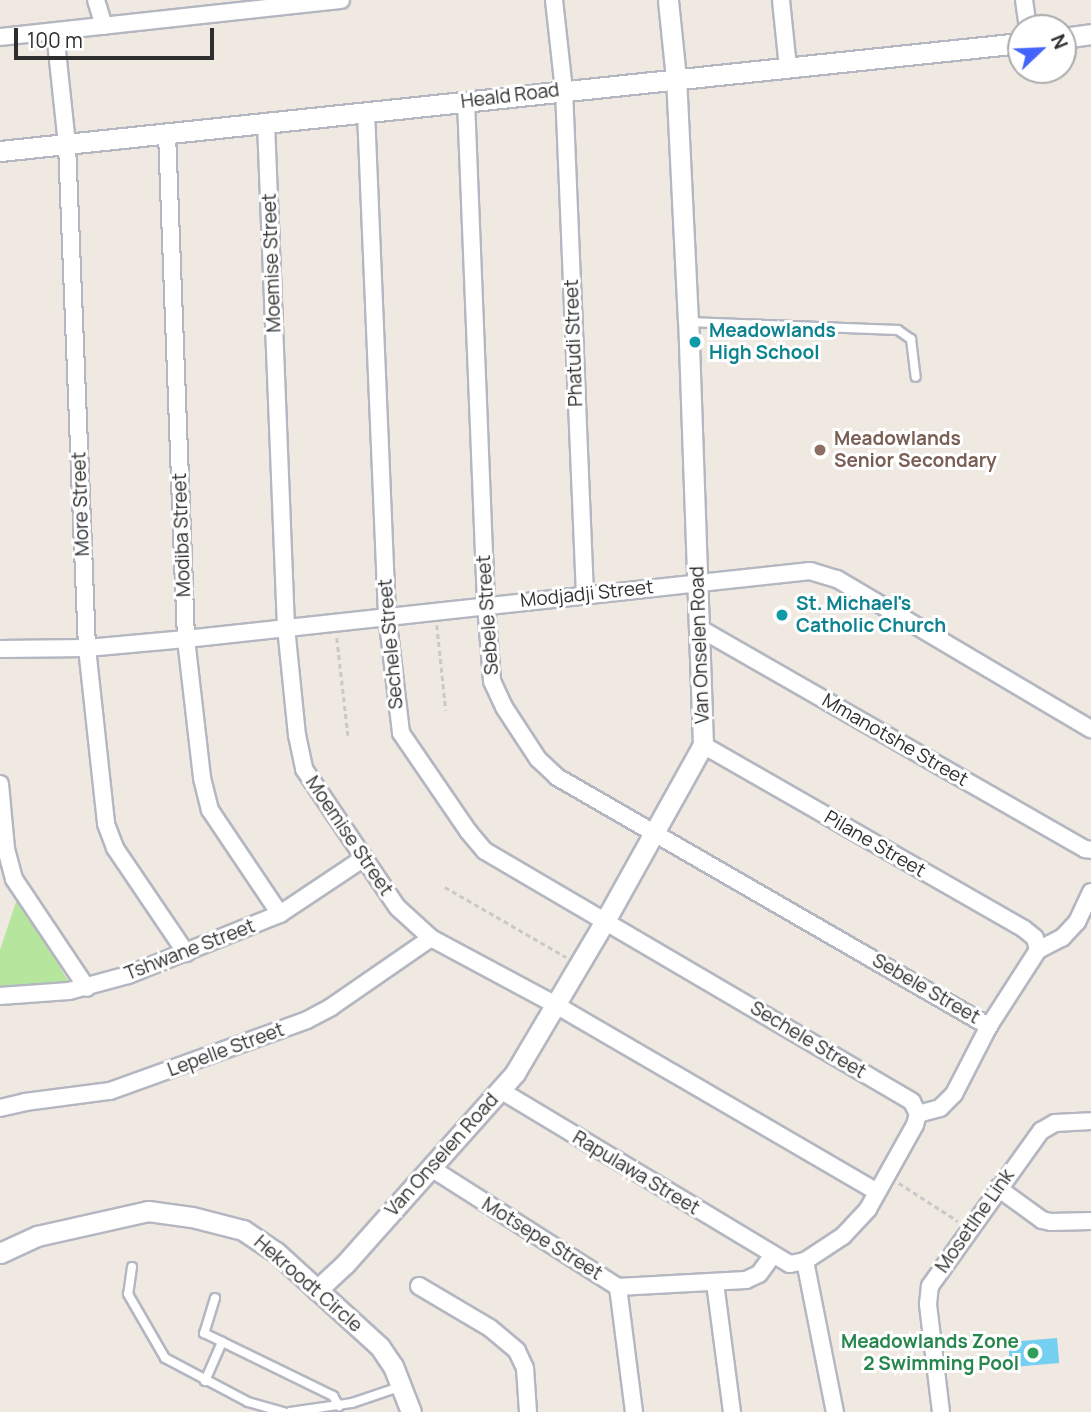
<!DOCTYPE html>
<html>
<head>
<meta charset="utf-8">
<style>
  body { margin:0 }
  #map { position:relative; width:1091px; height:1412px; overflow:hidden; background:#efe9e1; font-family:Manrope,sans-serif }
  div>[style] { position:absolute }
  .green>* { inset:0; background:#b6e59e }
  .water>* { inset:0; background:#75cff0; transform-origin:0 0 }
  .path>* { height:2.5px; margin-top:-1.25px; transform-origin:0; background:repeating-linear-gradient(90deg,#c9c9c9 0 5px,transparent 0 8.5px) }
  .roads { filter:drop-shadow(2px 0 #b4b7c1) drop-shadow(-2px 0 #b4b7c1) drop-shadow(0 2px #b4b7c1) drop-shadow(0 -2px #b4b7c1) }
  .service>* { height:8px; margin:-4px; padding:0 4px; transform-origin:4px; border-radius:4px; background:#fff }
  .minor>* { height:16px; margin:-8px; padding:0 8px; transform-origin:8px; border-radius:8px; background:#fff }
  .tertiary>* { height:19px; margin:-9.5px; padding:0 9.5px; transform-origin:9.5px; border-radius:9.5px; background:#fff }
  .dots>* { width:19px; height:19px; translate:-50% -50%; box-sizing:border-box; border:4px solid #fff; border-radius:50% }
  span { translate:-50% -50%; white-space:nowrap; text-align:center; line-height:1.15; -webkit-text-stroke:6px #fff; paint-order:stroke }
  .street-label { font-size:19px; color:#2e2e2e }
  .culture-label { font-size:19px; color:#0d838f; font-weight:700 }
  .left { translate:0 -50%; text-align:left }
  .education-label { font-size:19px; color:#785e54; font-weight:700 }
  .leisure-label { font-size:19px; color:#27864d; font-weight:700 }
  .right { translate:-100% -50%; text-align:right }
  .north { position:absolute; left:1007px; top:14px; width:70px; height:70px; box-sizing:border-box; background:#fff; border:2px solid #ababab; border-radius:50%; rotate:67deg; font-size:19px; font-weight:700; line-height:28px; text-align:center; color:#2e2e2e }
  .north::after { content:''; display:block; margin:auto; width:24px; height:32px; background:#4264fb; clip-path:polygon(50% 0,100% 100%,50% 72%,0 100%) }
  .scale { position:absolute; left:14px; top:28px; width:200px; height:32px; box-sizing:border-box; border:4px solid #2e2e2e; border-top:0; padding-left:9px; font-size:21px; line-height:24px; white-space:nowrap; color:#2e2e2e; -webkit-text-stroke:5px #fff; paint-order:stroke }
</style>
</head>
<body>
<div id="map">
  <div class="green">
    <div style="clip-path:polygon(18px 896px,68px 981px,0 988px,0 950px)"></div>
  </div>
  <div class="water">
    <div style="left:1057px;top:1338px;width:25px;height:49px;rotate:85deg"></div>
  </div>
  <div class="path">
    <div style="left:437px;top:625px;width:86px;rotate:84deg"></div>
    <div style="left:337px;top:638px;width:98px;rotate:83.5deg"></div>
    <div style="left:445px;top:887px;width:140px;rotate:30deg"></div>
    <div style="left:899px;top:1183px;width:70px;rotate:32.8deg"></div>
  </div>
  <div class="roads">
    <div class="service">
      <div style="left:688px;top:322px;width:210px;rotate:2.2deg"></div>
      <div style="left:898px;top:330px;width:16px;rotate:35deg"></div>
      <div style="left:911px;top:339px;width:38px;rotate:83deg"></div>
      <div style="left:132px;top:1267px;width:27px;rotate:98deg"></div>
      <div style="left:128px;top:1294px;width:74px;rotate:60deg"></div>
      <div style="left:165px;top:1358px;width:94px;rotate:27.9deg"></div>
      <div style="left:248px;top:1402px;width:37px;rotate:16deg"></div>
      <div style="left:215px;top:1298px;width:37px;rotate:107deg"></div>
      <div style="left:204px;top:1333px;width:144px;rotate:26deg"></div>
      <div style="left:333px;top:1396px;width:12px;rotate:59deg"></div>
      <div style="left:205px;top:1381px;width:43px;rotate:-66.4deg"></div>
      <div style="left:290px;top:1412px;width:63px;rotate:-8.3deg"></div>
      <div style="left:352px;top:1403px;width:53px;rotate:-18.8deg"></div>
    </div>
    <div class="minor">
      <div style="left:96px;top:0;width:27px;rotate:73deg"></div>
      <div style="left:554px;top:0;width:91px;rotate:83.7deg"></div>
      <div style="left:564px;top:90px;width:505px;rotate:87.62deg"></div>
      <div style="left:781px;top:0;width:68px;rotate:84.1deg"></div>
      <div style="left:1024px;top:0;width:28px;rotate:82deg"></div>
      <div style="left:55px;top:32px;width:113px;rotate:83.9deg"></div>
      <div style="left:67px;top:144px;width:504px;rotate:87.73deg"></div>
      <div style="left:87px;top:648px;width:177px;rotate:83.8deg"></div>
      <div style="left:106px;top:824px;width:26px;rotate:69deg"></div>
      <div style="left:115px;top:848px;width:127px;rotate:55.9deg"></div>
      <div style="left:0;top:37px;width:343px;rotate:-6.2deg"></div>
      <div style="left:466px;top:101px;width:503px;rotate:87.72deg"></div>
      <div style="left:486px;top:604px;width:77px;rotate:85.5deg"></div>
      <div style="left:492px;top:681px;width:29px;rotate:65deg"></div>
      <div style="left:504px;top:707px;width:62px;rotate:56.8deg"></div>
      <div style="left:538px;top:759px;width:26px;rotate:43deg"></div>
      <div style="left:557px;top:777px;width:499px;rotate:30deg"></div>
      <div style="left:366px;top:112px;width:503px;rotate:87.61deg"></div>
      <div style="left:387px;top:615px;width:119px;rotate:83.2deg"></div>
      <div style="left:401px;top:733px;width:119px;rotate:55.6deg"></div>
      <div style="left:468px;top:831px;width:26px;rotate:50deg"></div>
      <div style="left:485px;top:851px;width:495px;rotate:30.4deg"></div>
      <div style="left:912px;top:1102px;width:13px;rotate:63deg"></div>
      <div style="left:266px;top:123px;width:504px;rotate:87.73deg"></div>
      <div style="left:286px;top:627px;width:109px;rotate:84.2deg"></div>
      <div style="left:297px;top:735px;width:35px;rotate:78deg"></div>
      <div style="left:304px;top:769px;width:166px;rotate:56deg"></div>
      <div style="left:397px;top:907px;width:46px;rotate:42.4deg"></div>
      <div style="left:431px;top:938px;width:142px;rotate:28.2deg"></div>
      <div style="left:556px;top:1005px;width:370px;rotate:30.2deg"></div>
      <div style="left:167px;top:133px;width:506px;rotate:87.85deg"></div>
      <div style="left:186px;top:639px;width:140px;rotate:83.4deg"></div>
      <div style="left:202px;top:778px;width:33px;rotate:76deg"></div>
      <div style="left:210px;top:810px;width:125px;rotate:56.1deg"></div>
      <div style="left:699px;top:628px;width:445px;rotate:29.8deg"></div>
      <div style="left:1085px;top:849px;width:6px;rotate:9deg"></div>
      <div style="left:0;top:649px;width:87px;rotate:-0.7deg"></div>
      <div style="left:87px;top:648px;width:99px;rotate:-5.2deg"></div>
      <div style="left:186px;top:639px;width:628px;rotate:-6.22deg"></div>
      <div style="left:810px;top:571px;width:28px;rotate:17deg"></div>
      <div style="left:837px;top:579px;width:295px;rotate:30.6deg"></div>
      <div style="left:703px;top:745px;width:370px;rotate:29.8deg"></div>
      <div style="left:1024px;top:929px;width:14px;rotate:39deg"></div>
      <div style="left:1035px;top:938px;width:12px;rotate:76deg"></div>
      <div style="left:0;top:784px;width:65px;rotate:84.7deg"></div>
      <div style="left:6px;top:849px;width:31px;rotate:75deg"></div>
      <div style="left:14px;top:879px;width:131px;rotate:56.2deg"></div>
      <div style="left:1038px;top:950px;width:27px;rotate:-27deg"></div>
      <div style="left:1062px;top:938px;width:22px;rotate:-47deg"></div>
      <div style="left:1077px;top:922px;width:33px;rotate:-65deg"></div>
      <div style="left:0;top:996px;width:69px;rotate:-4.1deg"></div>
      <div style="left:69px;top:991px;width:61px;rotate:-15.2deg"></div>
      <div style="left:128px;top:975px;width:164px;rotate:-21.9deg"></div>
      <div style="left:280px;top:914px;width:101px;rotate:-33.7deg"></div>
      <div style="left:500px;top:1090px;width:338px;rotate:31deg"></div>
      <div style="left:790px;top:1264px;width:15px;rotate:-11deg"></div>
      <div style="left:805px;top:1261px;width:45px;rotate:-33.3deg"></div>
      <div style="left:843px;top:1236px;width:37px;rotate:-47deg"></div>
      <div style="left:868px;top:1209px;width:96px;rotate:-60.8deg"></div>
      <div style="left:915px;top:1125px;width:11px;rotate:-75deg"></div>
      <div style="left:0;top:1108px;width:26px;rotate:-13deg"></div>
      <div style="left:25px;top:1102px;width:86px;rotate:-7.4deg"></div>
      <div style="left:110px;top:1091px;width:209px;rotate:-19.8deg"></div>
      <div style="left:307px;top:1020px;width:27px;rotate:-28deg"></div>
      <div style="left:331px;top:1007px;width:121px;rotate:-34.6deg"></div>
      <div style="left:918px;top:1114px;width:23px;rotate:-15deg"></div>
      <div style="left:940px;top:1108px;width:20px;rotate:-45deg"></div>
      <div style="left:954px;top:1094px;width:76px;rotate:-62.8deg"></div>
      <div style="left:989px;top:1026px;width:90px;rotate:-57.2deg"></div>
      <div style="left:431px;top:1168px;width:222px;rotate:32.5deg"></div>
      <div style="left:998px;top:1188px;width:54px;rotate:36deg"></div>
      <div style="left:1042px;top:1220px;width:9px;rotate:13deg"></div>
      <div style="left:1051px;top:1222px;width:40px;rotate:-1.4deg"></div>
      <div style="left:805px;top:1261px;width:154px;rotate:78.8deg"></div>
      <div style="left:715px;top:1283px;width:130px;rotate:82.5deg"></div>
      <div style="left:419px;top:1286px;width:82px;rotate:30.6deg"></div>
      <div style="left:490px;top:1328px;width:35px;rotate:40deg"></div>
      <div style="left:517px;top:1351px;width:19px;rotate:65deg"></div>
      <div style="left:525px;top:1368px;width:44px;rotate:86.1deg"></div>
      <div style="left:618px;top:1287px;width:128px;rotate:-3.1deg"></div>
      <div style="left:746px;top:1280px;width:14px;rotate:-25deg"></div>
      <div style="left:759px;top:1274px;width:22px;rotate:-54deg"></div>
      <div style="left:618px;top:1287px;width:126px;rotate:82.7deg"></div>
      <div style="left:941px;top:1412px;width:109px;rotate:-96.9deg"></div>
      <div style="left:928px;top:1304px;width:18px;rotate:-84deg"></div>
      <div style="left:930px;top:1286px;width:191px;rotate:-54.4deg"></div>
      <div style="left:1041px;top:1131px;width:16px;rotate:-30deg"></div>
      <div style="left:1055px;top:1123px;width:36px;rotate:-3deg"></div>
    </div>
    <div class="tertiary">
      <div style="left:1063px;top:38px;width:28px;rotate:-8deg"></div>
      <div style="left:0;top:151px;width:1027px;rotate:-6.04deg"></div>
      <div style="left:0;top:1253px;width:41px;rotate:-24.7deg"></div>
      <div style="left:37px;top:1236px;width:114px;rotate:-12.7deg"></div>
      <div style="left:148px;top:1211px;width:44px;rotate:7.8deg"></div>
      <div style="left:192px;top:1217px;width:53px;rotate:14.3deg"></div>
      <div style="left:243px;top:1230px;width:40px;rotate:34deg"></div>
      <div style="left:276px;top:1252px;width:141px;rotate:42.4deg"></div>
      <div style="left:380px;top:1347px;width:23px;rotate:56deg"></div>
      <div style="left:393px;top:1366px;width:49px;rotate:68.6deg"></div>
      <div style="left:317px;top:1290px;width:38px;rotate:-43deg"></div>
      <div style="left:345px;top:1264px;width:256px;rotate:-48.3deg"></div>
      <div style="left:515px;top:1073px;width:179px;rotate:-59.4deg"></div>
      <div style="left:606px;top:919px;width:199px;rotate:-60.9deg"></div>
      <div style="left:703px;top:745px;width:423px;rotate:-92deg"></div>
      <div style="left:688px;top:322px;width:244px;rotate:-92.8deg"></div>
      <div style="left:676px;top:78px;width:78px;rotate:-95.9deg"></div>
    </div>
  </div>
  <div class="dots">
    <div style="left:695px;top:342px;background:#0f9aa8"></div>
    <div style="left:820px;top:450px;background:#8d6e63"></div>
    <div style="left:782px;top:615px;background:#0f9aa8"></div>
    <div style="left:1033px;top:1353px;background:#2e9e5b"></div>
  </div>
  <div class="street-label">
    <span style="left:510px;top:96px;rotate:-7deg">Heald Road</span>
    <span style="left:272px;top:263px;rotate:-92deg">Moemise Street</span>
    <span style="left:574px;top:343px;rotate:-92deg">Phatudi Street</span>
    <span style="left:81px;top:504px;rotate:-92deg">More Street</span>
    <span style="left:182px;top:535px;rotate:-92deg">Modiba Street</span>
    <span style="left:587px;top:594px;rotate:-6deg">Modjadji Street</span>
    <span style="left:488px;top:615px;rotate:-94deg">Sebele Street</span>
    <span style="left:391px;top:644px;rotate:-95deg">Sechele Street</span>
    <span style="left:700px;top:645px;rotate:-92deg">Van Onselen Road</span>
    <span style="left:895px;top:740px;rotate:30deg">Mmanotshe Street</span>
    <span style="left:349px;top:836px;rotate:56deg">Moemise Street</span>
    <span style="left:875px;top:844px;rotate:30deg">Pilane Street</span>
    <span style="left:190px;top:950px;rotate:-21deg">Tshwane Street</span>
    <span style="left:926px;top:989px;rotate:30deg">Sebele Street</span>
    <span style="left:808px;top:1040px;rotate:31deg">Sechele Street</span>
    <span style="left:226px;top:1050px;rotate:-20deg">Lepelle Street</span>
    <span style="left:442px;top:1155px;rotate:-48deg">Van Onselen Road</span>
    <span style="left:636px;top:1173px;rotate:31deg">Rapulawa Street</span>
    <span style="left:975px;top:1221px;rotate:-55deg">Mosetlhe Link</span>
    <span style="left:542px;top:1239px;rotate:32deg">Motsepe Street</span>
    <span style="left:308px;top:1284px;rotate:41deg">Hekroodt Circle</span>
  </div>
  <div class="culture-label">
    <span class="left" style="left:709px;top:342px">Meadowlands<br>High School</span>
    <span class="left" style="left:796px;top:615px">St. Michael's<br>Catholic Church</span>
  </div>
  <div class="education-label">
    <span class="left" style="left:834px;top:450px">Meadowlands<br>Senior Secondary</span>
  </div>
  <div class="leisure-label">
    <span class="right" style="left:1019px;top:1353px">Meadowlands Zone<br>2 Swimming Pool</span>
  </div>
  <div class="north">N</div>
  <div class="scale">100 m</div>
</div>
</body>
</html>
